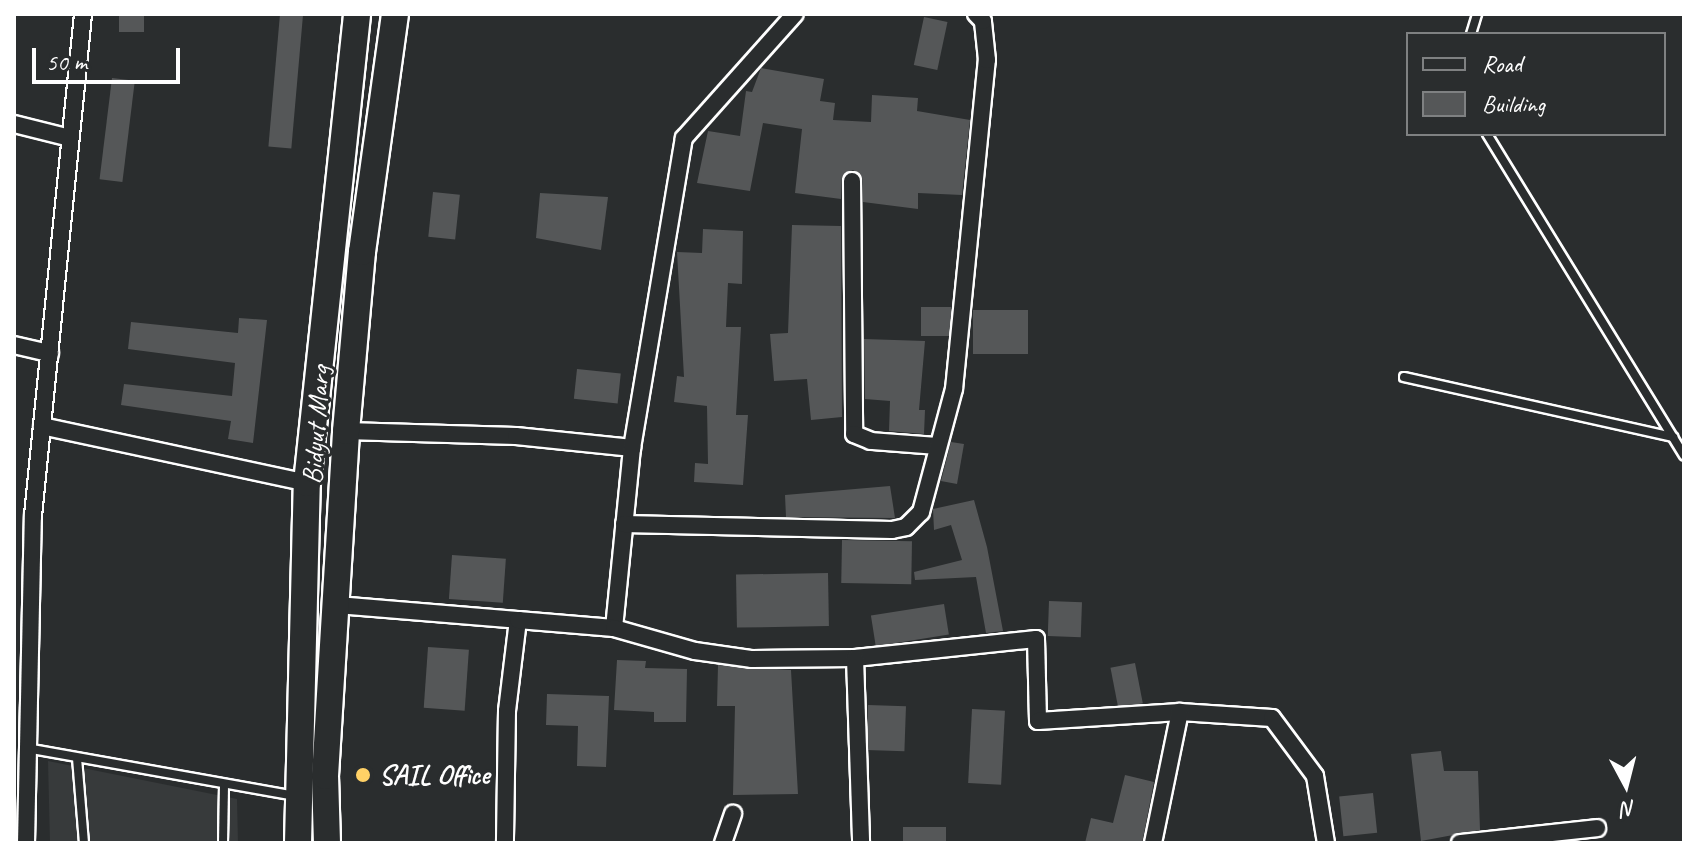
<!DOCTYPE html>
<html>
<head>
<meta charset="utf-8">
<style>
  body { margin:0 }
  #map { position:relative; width:1698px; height:857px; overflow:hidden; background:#2a2d2e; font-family:Caveat,sans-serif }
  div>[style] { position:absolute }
  .built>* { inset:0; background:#373a3b }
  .building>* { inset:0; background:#555758; transform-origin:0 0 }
  .roads { filter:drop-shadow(2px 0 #fff) drop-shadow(-2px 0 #fff) drop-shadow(0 2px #fff) drop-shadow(0 -2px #fff) }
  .lane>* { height:8px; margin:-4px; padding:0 4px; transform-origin:4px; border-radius:4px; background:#2a2d2e }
  .street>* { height:16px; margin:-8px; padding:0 8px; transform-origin:8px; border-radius:8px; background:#2a2d2e }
  .primary>* { height:26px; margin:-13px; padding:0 13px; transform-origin:13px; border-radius:13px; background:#2a2d2e }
  .dots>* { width:22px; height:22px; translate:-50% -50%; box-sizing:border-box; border:4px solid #2a2d2e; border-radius:50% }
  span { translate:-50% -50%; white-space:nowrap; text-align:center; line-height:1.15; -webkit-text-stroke:6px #2a2d2e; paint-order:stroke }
  .street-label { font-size:28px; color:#fff }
  .poi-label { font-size:28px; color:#fff; font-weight:700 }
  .left { translate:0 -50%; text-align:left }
  .frame { position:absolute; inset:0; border:16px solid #fff; pointer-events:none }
  .legend { position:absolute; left:1406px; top:32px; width:260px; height:104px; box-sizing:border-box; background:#2a2d2e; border:2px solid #7f8182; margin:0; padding:10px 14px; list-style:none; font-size:24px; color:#fff }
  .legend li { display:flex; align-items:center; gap:16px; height:40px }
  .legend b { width:40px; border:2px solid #7f8182 }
  .north { position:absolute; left:1586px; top:745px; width:80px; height:80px; -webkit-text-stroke:6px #2a2d2e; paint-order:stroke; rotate:173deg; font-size:22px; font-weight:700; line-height:32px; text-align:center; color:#fff }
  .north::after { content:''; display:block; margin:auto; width:28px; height:36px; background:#fff; clip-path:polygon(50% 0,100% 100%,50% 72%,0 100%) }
  .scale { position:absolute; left:32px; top:48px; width:148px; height:36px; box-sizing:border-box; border:4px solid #fff; border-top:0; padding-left:10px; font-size:24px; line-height:28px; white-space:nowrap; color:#fff; -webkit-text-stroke:6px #2a2d2e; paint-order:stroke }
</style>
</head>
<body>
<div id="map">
  <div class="built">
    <div style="clip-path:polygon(48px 761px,237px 799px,238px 843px,50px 843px)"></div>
  </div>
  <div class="building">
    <div style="left:119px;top:14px;width:25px;height:18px"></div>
    <div style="left:280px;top:14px;width:23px;height:133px;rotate:5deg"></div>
    <div style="left:924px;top:17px;width:24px;height:49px;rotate:12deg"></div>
    <div style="clip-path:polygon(761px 68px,824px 79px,820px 101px,835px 103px,833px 120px,871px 122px,872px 95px,918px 98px,917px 111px,970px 120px,962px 195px,918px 193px,918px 209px,863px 202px,862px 176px,853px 170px,842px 176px,841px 199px,795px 193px,802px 129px,763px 123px,750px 191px,697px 183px,708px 131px,740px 136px,746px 91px,752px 92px)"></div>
    <div style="left:112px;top:78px;width:23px;height:102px;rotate:7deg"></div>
    <div style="left:433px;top:192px;width:27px;height:45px;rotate:6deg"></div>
    <div style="clip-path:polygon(540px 193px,608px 197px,601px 250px,536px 238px)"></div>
    <div style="clip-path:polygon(792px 225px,841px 226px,842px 417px,811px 420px,807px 379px,774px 381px,770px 334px,788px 333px)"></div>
    <div style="clip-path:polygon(703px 229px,743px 231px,742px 284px,728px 283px,726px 327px,741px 327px,736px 415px,748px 415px,743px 485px,694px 482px,695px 463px,708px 464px,707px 406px,674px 402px,677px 376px,684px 377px,677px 252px,702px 253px)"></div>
    <div style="left:921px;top:307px;width:30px;height:29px"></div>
    <div style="left:973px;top:310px;width:55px;height:44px"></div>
    <div style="clip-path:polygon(239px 318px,267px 320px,253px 443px,228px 439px,231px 421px,121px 405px,124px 384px,232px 396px,235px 363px,128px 349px,131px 322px,238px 333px)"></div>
    <div style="clip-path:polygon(864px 339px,925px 341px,919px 410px,925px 410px,924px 434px,889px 431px,890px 401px,865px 399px)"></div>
    <div style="left:577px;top:369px;width:44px;height:30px;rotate:6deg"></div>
    <div style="clip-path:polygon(951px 442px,964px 444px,957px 484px,941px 481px)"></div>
    <div style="clip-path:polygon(890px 486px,895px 518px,786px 517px,785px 495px)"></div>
    <div style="clip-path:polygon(974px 500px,987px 547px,1003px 631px,986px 633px,976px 577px,915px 580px,914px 572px,962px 560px,951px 525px,934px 530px,933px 509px)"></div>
    <div style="left:842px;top:540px;width:70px;height:43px;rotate:1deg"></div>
    <div style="left:452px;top:555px;width:54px;height:44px;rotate:4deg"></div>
    <div style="left:828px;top:573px;width:53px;height:92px;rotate:89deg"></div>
    <div style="left:1049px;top:601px;width:33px;height:35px;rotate:2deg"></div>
    <div style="left:944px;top:604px;width:31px;height:74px;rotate:81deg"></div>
    <div style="left:428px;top:647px;width:41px;height:61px;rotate:4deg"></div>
    <div style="clip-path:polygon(617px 660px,646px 661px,645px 668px,687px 669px,686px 722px,654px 722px,654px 712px,614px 710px)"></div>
    <div style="left:1135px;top:663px;width:41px;height:25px;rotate:79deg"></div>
    <div style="clip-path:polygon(718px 665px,791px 670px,798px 794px,733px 795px,735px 706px,717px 706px)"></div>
    <div style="clip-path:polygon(547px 694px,609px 696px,606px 767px,577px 766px,578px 726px,546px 725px)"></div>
    <div style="left:868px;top:705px;width:38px;height:45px;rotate:2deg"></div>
    <div style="left:972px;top:709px;width:33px;height:74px;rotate:3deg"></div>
    <div style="clip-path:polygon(1441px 751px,1444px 771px,1478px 771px,1480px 830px,1421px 841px,1411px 754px)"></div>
    <div style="clip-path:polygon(1125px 775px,1154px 782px,1142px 843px,1085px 843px,1091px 818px,1113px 823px)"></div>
    <div style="left:1373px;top:793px;width:40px;height:34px;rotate:84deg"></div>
    <div style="left:946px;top:827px;width:16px;height:43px;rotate:90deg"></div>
  </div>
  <div class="roads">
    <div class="lane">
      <div style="left:1471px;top:34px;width:21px;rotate:-73deg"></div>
      <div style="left:1487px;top:134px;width:377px;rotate:58.5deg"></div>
      <div style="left:1404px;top:377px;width:276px;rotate:12.6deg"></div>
      <div style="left:26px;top:748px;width:274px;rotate:10.1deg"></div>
      <div style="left:77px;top:758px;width:85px;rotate:85.3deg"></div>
      <div style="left:223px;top:843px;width:59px;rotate:-89deg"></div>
    </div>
    <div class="street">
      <div style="left:14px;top:124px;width:54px;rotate:14deg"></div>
      <div style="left:852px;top:181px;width:253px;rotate:89.5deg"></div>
      <div style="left:854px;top:434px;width:18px;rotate:22deg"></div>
      <div style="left:871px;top:441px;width:65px;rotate:4.4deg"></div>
      <div style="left:14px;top:345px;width:37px;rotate:13deg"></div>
      <div style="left:42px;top:426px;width:271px;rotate:12.1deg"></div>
      <div style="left:346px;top:431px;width:170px;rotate:1.7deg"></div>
      <div style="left:516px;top:436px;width:117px;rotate:5.9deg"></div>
      <div style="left:632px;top:448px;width:181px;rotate:95.7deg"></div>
      <div style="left:632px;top:448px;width:314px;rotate:-80.5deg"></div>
      <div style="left:684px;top:138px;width:166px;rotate:-48.2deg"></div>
      <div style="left:624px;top:524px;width:268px;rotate:1.3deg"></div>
      <div style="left:892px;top:530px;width:14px;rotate:-12deg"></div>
      <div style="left:906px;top:527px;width:21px;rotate:-45deg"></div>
      <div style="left:921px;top:512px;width:127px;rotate:-75deg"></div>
      <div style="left:954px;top:389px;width:331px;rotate:-84.3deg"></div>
      <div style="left:987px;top:60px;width:39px;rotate:-96deg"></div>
      <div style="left:983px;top:21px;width:10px;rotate:-135deg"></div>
      <div style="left:336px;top:605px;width:183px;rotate:4.7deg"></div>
      <div style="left:518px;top:620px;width:92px;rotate:96.9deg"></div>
      <div style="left:507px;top:711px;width:132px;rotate:90.9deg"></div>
      <div style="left:518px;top:620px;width:96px;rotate:4.8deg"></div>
      <div style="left:614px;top:628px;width:84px;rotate:15.9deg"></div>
      <div style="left:695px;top:651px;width:58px;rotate:8deg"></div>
      <div style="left:752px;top:659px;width:103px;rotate:-0.6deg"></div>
      <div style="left:855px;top:658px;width:182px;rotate:-6deg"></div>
      <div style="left:1036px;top:639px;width:82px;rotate:88.6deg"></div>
      <div style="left:1038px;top:721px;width:142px;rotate:-3.6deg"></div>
      <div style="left:1180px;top:712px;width:92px;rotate:3.7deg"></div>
      <div style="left:1272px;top:718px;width:72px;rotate:53.4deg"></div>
      <div style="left:1315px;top:776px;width:68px;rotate:80.7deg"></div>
      <div style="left:855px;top:658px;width:185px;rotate:88.1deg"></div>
      <div style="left:26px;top:843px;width:327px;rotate:-88.8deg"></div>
      <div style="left:33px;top:516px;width:504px;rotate:-84.31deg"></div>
      <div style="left:723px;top:843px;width:31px;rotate:-71deg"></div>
      <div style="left:1153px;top:843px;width:134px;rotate:-78.4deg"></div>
      <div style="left:1460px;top:843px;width:138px;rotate:-6.2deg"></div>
    </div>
    <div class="primary">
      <div style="left:298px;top:843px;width:360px;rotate:-88.6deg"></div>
      <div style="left:307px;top:483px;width:472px;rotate:-83.9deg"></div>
      <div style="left:327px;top:843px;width:67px;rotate:-91.7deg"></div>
      <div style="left:325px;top:776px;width:346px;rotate:-86.5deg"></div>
      <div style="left:346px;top:431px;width:180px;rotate:-84.9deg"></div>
      <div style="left:362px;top:252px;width:240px;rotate:-82.1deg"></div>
    </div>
  </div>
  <div class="dots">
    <div style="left:363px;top:775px;background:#ffd166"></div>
  </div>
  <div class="street-label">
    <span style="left:316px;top:425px;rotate:-86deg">Bidyut Marg</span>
  </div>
  <div class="poi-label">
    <span class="left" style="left:379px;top:775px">SAIL Office</span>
  </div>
  <div class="frame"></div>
  <ul class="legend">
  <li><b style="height:10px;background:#2a2d2e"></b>Road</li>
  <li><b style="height:22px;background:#555758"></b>Building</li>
  </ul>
  <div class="north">N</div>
  <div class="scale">50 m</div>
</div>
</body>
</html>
